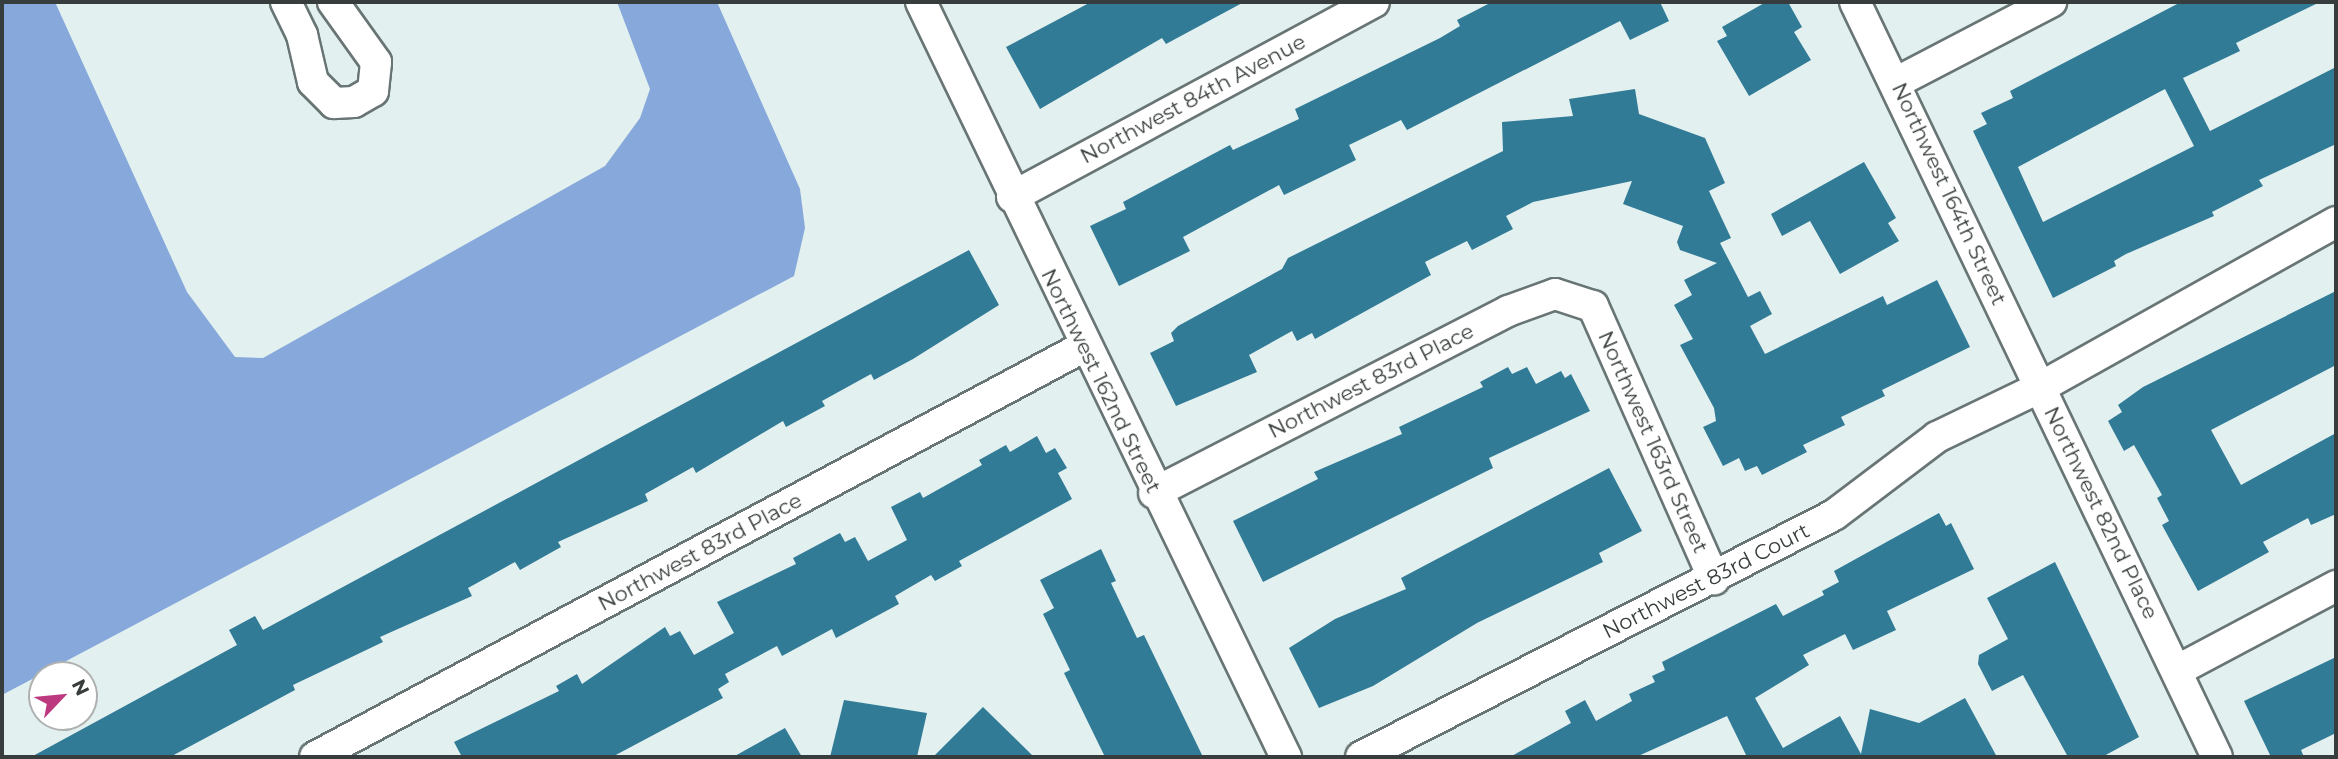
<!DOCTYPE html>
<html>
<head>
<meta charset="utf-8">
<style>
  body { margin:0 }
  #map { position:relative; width:2338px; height:759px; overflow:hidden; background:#e2f0ef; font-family:Montserrat,sans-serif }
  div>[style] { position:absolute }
  .water>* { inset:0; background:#86a8db }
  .building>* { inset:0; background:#327b97 }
  .roads { filter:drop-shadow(2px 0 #697575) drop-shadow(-2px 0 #697575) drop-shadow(0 2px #697575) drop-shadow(0 -2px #697575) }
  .minor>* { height:30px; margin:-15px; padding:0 15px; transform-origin:15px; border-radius:15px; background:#fff }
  span { translate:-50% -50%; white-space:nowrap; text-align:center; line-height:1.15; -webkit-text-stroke:7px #fff; paint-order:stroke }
  .street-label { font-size:21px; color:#373c3c }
  .frame { position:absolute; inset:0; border:4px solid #373c3c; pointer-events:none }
  .north { position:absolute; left:28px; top:661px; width:70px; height:70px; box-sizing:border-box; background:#fff; border:2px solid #afb1b1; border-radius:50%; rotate:64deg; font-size:19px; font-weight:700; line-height:28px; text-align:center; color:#373c3c }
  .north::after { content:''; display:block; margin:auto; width:24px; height:32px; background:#bd397f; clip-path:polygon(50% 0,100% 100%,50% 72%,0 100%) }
</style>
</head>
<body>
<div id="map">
  <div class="water">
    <div style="clip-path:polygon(2px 2px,55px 2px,187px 292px,235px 357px,263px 358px,605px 166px,640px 118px,650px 89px,617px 2px,717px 2px,800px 189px,805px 228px,794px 276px,2px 695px)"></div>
  </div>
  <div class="building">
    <div style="clip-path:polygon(1091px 2px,1244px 2px,1166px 44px,1162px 38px,1040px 109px,1006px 47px)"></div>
    <div style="clip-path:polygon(1492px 2px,1660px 2px,1669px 21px,1630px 40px,1620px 21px,1407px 130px,1401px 120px,1349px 145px,1356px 160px,1284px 195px,1279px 185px,1183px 237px,1190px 251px,1119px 286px,1090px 226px,1126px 209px,1123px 202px,1230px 145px,1233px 150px,1299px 119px,1295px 109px,1440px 38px,1460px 26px,1457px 20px)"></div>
    <div style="clip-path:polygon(1766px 2px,1788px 2px,1802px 27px,1794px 32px,1811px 60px,1749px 96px,1717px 41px,1727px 36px,1722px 27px)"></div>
    <div style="clip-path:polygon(evenodd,2181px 2px,2320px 2px,2236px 43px,2240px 51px,2183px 78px,2210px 131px,2336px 67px,2336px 144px,2259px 180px,2263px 186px,2212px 212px,2214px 216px,2126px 254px,2114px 261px,2116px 266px,2053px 298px,1973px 131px,1987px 124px,1981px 113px,2013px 98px,2010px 91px,2181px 2px,2165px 89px,2194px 146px,2043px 222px,2018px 167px,2165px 89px)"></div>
    <div style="clip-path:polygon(1635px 89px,1639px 114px,1705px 138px,1725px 183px,1709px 191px,1731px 238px,1720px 243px,1748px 297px,1760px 291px,1772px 314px,1750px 326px,1765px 354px,1883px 296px,1887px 305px,1937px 280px,1970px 347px,1882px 390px,1885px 396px,1841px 417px,1845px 425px,1803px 445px,1807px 452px,1762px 475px,1757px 466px,1745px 471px,1739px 458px,1723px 466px,1703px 427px,1716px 421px,1714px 408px,1680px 345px,1693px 339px,1674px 305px,1692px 295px,1684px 280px,1717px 263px,1680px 250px,1677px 242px,1683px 226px,1623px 204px,1632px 181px,1533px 202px,1506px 216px,1513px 229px,1472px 250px,1467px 241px,1425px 262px,1431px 275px,1315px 339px,1312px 333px,1297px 341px,1292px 331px,1249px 355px,1257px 372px,1176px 406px,1150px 353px,1174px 341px,1171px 333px,1178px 326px,1282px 269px,1288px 258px,1503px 151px,1502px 122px,1573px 116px,1569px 99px)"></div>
    <div style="clip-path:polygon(1864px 162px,1896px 218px,1888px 223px,1899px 241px,1840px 274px,1810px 221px,1782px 236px,1771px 214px)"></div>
    <div style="clip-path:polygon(969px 250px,999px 305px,913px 359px,874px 380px,871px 374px,822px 401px,825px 406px,786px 427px,783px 421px,696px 473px,693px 467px,645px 494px,648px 501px,558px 542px,561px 547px,520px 570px,515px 562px,468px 588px,472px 596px,380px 637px,383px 642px,293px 685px,295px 690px,170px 757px,31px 757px,237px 645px,229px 630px,255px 616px,263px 630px)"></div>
    <div style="clip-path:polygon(2336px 291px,2336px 365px,2211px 430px,2241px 485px,2336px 433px,2336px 514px,2311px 525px,2308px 518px,2263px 542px,2269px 552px,2198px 591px,2162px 525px,2169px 521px,2157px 498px,2162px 495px,2134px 445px,2124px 451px,2108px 421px,2122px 412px,2118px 405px,2143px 387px)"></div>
    <div style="clip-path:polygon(1508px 367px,1512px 374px,1527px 367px,1536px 384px,1561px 371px,1565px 378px,1571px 374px,1590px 411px,1489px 458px,1493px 468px,1263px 582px,1233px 521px,1318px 479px,1314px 472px,1402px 434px,1399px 427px,1483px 387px,1480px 382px)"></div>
    <div style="clip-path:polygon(1037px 436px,1046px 453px,1055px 448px,1067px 468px,1058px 473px,1072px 499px,959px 561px,962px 566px,935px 581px,931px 575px,895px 596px,899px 604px,836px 638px,832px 629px,782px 656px,777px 646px,725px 674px,729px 682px,718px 689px,723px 698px,612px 757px,462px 757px,454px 742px,559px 691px,556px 686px,577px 674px,582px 684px,665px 627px,670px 636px,680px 631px,694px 655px,734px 633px,717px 602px,796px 564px,793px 558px,840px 533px,845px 542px,855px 537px,868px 561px,907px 540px,891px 507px,920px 492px,923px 498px,982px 465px,979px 460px,1006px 445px,1010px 452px)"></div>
    <div style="clip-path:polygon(1609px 468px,1642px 531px,1599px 553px,1603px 562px,1477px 623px,1373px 686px,1319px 708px,1289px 648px,1335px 619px,1406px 589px,1401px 578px)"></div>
    <div style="clip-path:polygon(1939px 513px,1946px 526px,1951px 523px,1974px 569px,1887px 611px,1896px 630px,1853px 650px,1845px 634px,1803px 655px,1809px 665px,1755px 698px,1783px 748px,1840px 716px,1861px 754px,1870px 709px,1919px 723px,1965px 698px,1997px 757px,1747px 757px,1727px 716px,1636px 757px,1510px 757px,1571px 723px,1565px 711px,1585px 700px,1596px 721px,1632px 701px,1629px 694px,1655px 682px,1652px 676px,1665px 670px,1662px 662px,1776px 604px,1783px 616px,1824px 595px,1822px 591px,1839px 582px,1834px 571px)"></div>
    <div style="clip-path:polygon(1101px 549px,1116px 581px,1111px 583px,1137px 638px,1144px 635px,1203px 757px,1105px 757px,1064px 673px,1070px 670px,1043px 614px,1054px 608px,1040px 580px)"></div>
    <div style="clip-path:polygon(2055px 562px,2139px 737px,2102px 757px,2068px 757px,2023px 675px,1992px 691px,1978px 664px,1979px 655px,2008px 639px,1987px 598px)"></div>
    <div style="clip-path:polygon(2336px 657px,2336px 733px,2301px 750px,2304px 757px,2271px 757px,2244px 701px)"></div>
    <div style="clip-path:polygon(844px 700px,927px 713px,917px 757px,830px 757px)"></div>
    <div style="clip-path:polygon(983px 707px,1034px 757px,933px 757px)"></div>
    <div style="clip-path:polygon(785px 728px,802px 757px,733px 757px)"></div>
  </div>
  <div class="roads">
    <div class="minor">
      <div style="left:286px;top:2px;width:37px;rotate:64deg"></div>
      <div style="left:302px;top:35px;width:48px;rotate:76.8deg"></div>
      <div style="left:313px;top:82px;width:30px;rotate:45deg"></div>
      <div style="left:334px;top:103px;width:20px;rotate:-3deg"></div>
      <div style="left:354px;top:102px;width:22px;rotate:-30deg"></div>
      <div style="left:373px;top:91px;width:29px;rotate:-84deg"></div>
      <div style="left:376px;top:62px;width:74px;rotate:-125.6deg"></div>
      <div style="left:921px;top:2px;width:839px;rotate:64.2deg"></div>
      <div style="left:1855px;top:2px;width:837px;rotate:64.38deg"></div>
      <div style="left:1897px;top:82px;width:174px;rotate:-27.5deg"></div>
      <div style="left:1012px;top:197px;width:411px;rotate:-28.3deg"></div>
      <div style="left:1154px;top:493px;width:398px;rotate:-27.2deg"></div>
      <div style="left:1508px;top:311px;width:50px;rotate:-19.9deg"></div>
      <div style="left:1555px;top:294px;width:40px;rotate:18deg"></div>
      <div style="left:1593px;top:306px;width:299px;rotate:66.1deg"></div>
      <div style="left:2178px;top:670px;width:179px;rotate:-28deg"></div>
      <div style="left:315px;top:757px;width:873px;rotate:-28.09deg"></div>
      <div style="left:1361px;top:757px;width:531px;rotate:-27.1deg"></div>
      <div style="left:1834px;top:515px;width:129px;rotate:-37.1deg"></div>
      <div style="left:1937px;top:437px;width:113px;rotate:-25.7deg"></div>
      <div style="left:2039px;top:388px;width:340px;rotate:-29.2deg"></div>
    </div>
  </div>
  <div class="street-label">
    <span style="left:1193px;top:99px;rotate:-28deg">Northwest 84th Avenue</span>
    <span style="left:1949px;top:194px;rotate:65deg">Northwest 164th Street</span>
    <span style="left:1101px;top:381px;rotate:64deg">Northwest 162nd Street</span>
    <span style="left:1371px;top:381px;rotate:-27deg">Northwest 83rd Place</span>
    <span style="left:1653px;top:442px;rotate:66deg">Northwest 163rd Street</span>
    <span style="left:2101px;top:513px;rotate:64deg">Northwest 82nd Place</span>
    <span style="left:700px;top:552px;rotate:-28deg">Northwest 83rd Place</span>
    <span style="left:1706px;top:581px;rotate:-27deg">Northwest 83rd Court</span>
  </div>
  <div class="frame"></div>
  <div class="north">N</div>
</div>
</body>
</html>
